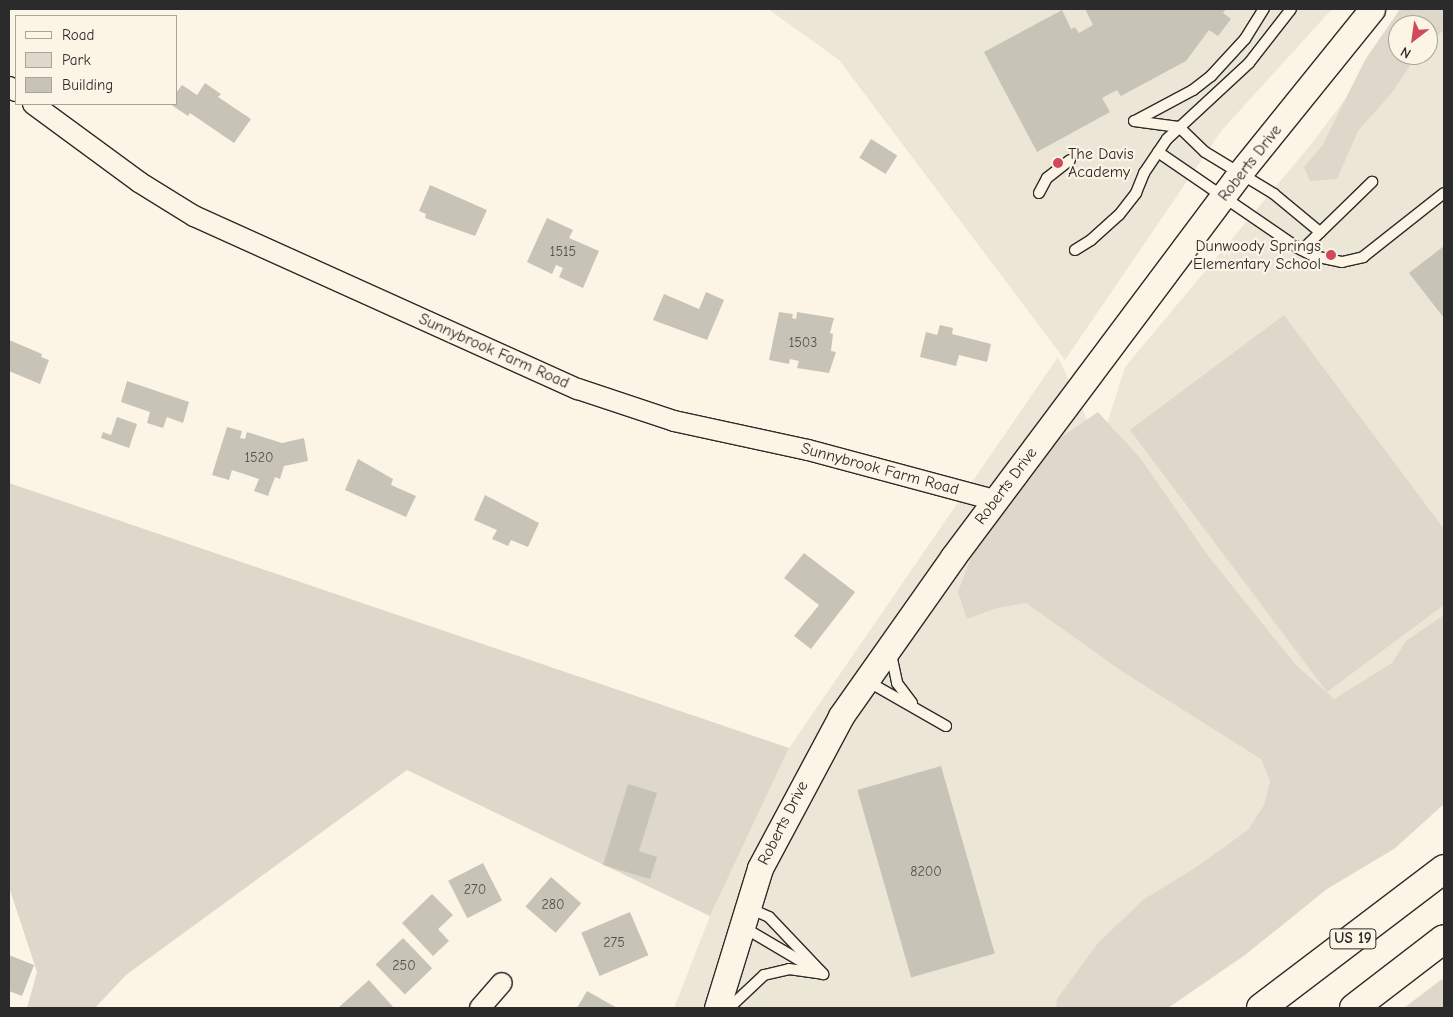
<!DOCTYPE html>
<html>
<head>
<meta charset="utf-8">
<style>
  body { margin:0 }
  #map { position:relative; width:1453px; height:1017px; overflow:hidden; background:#fcf5e5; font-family:"Comic Neue",sans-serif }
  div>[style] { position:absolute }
  .built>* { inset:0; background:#ece6d7 }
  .green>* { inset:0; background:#ded8ca }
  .building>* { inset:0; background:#c8c3b7; transform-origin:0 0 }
  .roads { filter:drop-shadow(1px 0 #2b2b2b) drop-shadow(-1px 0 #2b2b2b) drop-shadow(0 1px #2b2b2b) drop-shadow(0 -1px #2b2b2b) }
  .service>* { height:10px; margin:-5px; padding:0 5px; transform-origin:5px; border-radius:5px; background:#fcf5e5 }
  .minor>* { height:20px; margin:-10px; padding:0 10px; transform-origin:10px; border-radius:10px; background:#fcf5e5 }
  .tertiary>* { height:25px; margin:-12.5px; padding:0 12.5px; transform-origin:12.5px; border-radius:12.5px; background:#fcf5e5 }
  .motorway>* { height:28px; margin:-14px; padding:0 14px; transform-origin:14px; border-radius:14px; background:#fcf5e5 }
  .dots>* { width:14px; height:14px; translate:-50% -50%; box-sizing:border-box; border:2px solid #fcf5e5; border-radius:50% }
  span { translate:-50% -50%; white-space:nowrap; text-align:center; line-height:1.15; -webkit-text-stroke:4.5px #fcf5e5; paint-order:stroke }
  .number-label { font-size:14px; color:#52514e }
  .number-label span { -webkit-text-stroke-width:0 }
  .shield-label span { padding:1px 4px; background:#fcf5e5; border:1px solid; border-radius:4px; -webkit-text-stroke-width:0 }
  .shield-label { font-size:15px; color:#2b2b2b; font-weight:700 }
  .poi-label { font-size:16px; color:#2b2b2b }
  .left { translate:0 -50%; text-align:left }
  .right { translate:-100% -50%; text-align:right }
  .street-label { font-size:16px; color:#2b2b2b }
  .frame { position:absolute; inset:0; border:10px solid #2b2b2b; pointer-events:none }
  .legend { position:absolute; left:15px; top:15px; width:162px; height:90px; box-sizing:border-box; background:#fcf5e5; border:1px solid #a8a49b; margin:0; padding:6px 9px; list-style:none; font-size:15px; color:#2b2b2b }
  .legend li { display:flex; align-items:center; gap:10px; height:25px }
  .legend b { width:25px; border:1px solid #a8a49b }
  .north { position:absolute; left:1388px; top:15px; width:50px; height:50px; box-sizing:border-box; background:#fcf5e5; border:1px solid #a8a49b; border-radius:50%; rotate:210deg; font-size:14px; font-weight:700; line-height:20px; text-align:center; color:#2b2b2b }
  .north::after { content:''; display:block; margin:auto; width:18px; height:22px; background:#d1495b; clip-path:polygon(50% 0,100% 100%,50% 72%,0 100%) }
</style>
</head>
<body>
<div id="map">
  <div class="built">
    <div style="clip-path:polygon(768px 9px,1332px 9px,1222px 130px,1065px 360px,839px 60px)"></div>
    <div style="clip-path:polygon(1444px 9px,1444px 663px,1343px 715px,1301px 688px,1107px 424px,1125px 367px,1312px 143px,1398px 29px,1398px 55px,1428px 55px,1428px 25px)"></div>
    <div style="clip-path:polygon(1058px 357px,1094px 434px,1356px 793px,1070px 1008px,674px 1008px,710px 916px,789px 748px)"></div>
  </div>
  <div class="green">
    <div style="clip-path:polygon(1400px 9px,1444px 9px,1444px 30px,1428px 44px,1428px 25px,1398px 25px,1398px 55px,1417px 55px,1391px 94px,1358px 131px,1337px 179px,1310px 181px,1304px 167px,1322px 146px,1365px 60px)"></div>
    <div style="clip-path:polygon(1284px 315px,1444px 529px,1444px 605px,1327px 692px,1130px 430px)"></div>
    <div style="clip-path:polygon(1098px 412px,1141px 459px,1209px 557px,1295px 664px,1334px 699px,1392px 663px,1406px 641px,1444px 615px,1444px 804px,1394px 849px,1327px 889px,1245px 955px,1168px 1008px,1056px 1008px,1057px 999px,1098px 943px,1143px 900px,1198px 866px,1248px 830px,1264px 805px,1270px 781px,1261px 759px,1123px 672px,1026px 603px,997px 608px,967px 619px,958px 592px,975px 547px,1015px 488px,1060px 438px)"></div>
    <div style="clip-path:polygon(9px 483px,789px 748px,710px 916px,407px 770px,126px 975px,95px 1008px,27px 1008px,37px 972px,9px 887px)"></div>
    <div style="clip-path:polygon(1444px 978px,1444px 1008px,1404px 1008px,1438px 982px)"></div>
  </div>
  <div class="building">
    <div style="clip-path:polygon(1085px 9px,1226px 9px,1223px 13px,1231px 19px,1218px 36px,1209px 30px,1186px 61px,1121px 96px,1117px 90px,1102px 98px,1110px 112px,1037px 152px,984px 52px,1062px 10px,1071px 29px,1075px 27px,1079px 33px,1093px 25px)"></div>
    <div style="clip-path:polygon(205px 83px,221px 94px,218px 97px,251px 119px,234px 143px,190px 113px,188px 116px,170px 104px,176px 104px,176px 93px,182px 85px,197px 95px)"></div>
    <div style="left:871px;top:139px;width:31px;height:22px;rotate:32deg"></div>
    <div style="clip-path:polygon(430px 185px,487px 210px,475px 236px,425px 218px,426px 214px,419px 211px)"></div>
    <div style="clip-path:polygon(547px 218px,573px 230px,569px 238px,599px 251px,583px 288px,559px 277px,563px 268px,556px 265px,552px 274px,527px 262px)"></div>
    <div style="clip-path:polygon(1444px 246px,1444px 318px,1409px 273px)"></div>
    <div style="clip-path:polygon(706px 292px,724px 300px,707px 340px,653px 320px,664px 294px,699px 309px)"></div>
    <div style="clip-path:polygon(779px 312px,793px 314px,792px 318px,796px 319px,797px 312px,834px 318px,830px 333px,833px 334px,831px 351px,836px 352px,829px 373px,797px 368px,799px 361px,790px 359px,789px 364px,769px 360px)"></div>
    <div style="clip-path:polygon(940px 325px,953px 328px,952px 334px,991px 344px,987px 362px,959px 355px,956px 366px,920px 357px,926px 332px,937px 335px)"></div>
    <div style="clip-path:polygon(9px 340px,42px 354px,41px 357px,49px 360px,40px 384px,9px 371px)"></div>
    <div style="clip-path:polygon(127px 381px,189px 402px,183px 423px,167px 417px,163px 428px,147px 423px,150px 412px,121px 402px)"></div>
    <div style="clip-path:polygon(117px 417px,137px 424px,129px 448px,101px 438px,103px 432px,111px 435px)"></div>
    <div style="clip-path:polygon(227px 427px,242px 431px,240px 438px,245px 439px,247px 432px,282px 443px,304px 438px,308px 461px,284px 466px,280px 479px,275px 477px,268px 496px,254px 491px,259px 479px,232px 470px,229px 480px,212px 475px)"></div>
    <div style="clip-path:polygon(358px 459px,393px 479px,391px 485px,416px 496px,406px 517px,345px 490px)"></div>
    <div style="clip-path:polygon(485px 495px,539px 523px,528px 547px,511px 540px,508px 546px,492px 539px,497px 530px,474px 520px)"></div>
    <div style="clip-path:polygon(804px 553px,855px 592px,811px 649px,794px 636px,819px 605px,784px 578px)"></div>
    <div style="left:941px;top:766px;width:195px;height:87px;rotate:74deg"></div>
    <div style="clip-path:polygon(628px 784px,657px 793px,639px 851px,657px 857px,650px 879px,603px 865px)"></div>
    <div style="left:483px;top:863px;width:42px;height:39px;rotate:63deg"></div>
    <div style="left:551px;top:877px;width:40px;height:39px;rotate:41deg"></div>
    <div style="clip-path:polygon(432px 894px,453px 915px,438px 929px,449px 941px,433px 956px,402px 923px)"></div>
    <div style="left:630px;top:912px;width:47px;height:53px;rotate:67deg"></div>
    <div style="left:403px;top:938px;width:42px;height:38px;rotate:46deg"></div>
    <div style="clip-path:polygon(9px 955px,34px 965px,22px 996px,9px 991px)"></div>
    <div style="clip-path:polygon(369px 980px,394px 1008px,338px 1008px)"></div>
    <div style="clip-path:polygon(587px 991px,617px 1008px,577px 1008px)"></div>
  </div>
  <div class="roads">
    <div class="service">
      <div style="left:1134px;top:121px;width:45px;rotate:7.6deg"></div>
      <div style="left:1179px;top:127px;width:36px;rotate:44deg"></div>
      <div style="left:1205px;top:152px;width:81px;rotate:31.3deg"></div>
      <div style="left:1274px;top:194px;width:60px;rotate:39.6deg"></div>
      <div style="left:1135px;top:121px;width:66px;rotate:-28.1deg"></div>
      <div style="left:1193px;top:90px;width:23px;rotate:-38deg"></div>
      <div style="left:1211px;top:76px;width:50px;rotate:-47.4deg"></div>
      <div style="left:1245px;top:39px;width:36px;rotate:-58deg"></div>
      <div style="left:1158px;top:152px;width:170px;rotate:34.4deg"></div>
      <div style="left:1298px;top:248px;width:18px;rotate:27deg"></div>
      <div style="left:1314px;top:256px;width:29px;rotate:12deg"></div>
      <div style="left:1342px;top:262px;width:22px;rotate:-13deg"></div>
      <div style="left:1363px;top:257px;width:103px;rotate:-38.3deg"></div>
      <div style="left:1039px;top:193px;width:17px;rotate:-62deg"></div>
      <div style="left:1047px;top:178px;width:29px;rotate:-38deg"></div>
      <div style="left:1075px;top:250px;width:19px;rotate:-32deg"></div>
      <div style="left:1091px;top:240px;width:38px;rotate:-42deg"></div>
      <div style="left:1119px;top:215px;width:28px;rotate:-52deg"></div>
      <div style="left:1136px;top:193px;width:22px;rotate:-68deg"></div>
      <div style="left:1144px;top:173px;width:41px;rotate:-55.9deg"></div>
      <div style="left:1167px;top:139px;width:112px;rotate:-42.8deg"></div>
      <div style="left:1249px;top:63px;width:68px;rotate:-52.1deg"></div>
      <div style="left:1302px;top:250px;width:98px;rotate:-44.2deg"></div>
      <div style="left:891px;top:654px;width:30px;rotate:78deg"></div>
      <div style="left:897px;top:683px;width:25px;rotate:53deg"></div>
      <div style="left:867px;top:681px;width:91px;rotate:29.7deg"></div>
      <div style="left:749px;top:908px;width:22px;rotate:24deg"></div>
      <div style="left:769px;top:917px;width:79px;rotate:46.5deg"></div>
      <div style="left:743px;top:927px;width:79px;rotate:30.5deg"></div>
      <div style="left:729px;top:1008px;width:48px;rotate:-43.3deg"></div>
      <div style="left:764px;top:975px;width:26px;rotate:-13deg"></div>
      <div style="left:789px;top:969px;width:34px;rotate:8deg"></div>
    </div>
    <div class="minor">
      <div style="left:9px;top:87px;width:8px;rotate:30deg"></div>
      <div style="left:33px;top:104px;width:132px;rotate:36.3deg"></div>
      <div style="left:139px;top:182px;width:65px;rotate:31.7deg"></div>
      <div style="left:194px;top:216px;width:421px;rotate:24.3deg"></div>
      <div style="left:578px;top:389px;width:101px;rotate:18.4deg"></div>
      <div style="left:674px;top:421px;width:137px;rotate:12.2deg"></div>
      <div style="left:808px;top:450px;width:194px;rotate:15deg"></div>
      <div style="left:480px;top:1008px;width:33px;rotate:-49deg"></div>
    </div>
    <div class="tertiary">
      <div style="left:717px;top:1008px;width:146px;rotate:-72.9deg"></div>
      <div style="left:760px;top:868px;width:172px;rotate:-61.9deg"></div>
      <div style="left:841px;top:716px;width:194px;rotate:-54.8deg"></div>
      <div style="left:953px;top:557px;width:478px;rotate:-53.2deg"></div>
      <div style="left:1239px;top:174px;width:212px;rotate:-51.1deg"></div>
    </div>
    <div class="motorway">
      <div style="left:1261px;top:1008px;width:230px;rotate:-37.2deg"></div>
      <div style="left:1354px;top:1008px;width:113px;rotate:-37.5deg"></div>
    </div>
  </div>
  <div class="dots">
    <div style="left:1058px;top:163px;background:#d1495b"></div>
    <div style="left:1331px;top:255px;background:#d1495b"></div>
  </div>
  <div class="number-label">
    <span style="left:563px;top:252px">1515</span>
    <span style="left:803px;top:343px">1503</span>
    <span style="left:259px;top:458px">1520</span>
    <span style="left:926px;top:872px">8200</span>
    <span style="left:475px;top:890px">270</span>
    <span style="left:553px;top:905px">280</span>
    <span style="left:614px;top:943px">275</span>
    <span style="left:404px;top:966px">250</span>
  </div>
  <div class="shield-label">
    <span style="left:1353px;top:939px">US 19</span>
  </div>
  <div class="poi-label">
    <span class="left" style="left:1068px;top:163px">The Davis<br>Academy</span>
    <span class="right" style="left:1321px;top:255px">Dunwoody Springs<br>Elementary School</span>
  </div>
  <div class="street-label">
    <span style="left:1250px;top:163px;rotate:-52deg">Roberts Drive</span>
    <span style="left:494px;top:351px;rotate:24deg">Sunnybrook Farm Road</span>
    <span style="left:880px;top:469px;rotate:15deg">Sunnybrook Farm Road</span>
    <span style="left:1006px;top:486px;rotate:-53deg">Roberts Drive</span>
    <span style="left:783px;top:823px;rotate:-63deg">Roberts Drive</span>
  </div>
  <div class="frame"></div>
  <ul class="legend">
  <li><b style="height:6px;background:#fcf5e5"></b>Road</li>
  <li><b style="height:14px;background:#ded8ca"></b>Park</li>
  <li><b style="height:14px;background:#c8c3b7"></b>Building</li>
  </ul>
  <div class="north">N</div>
</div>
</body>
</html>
